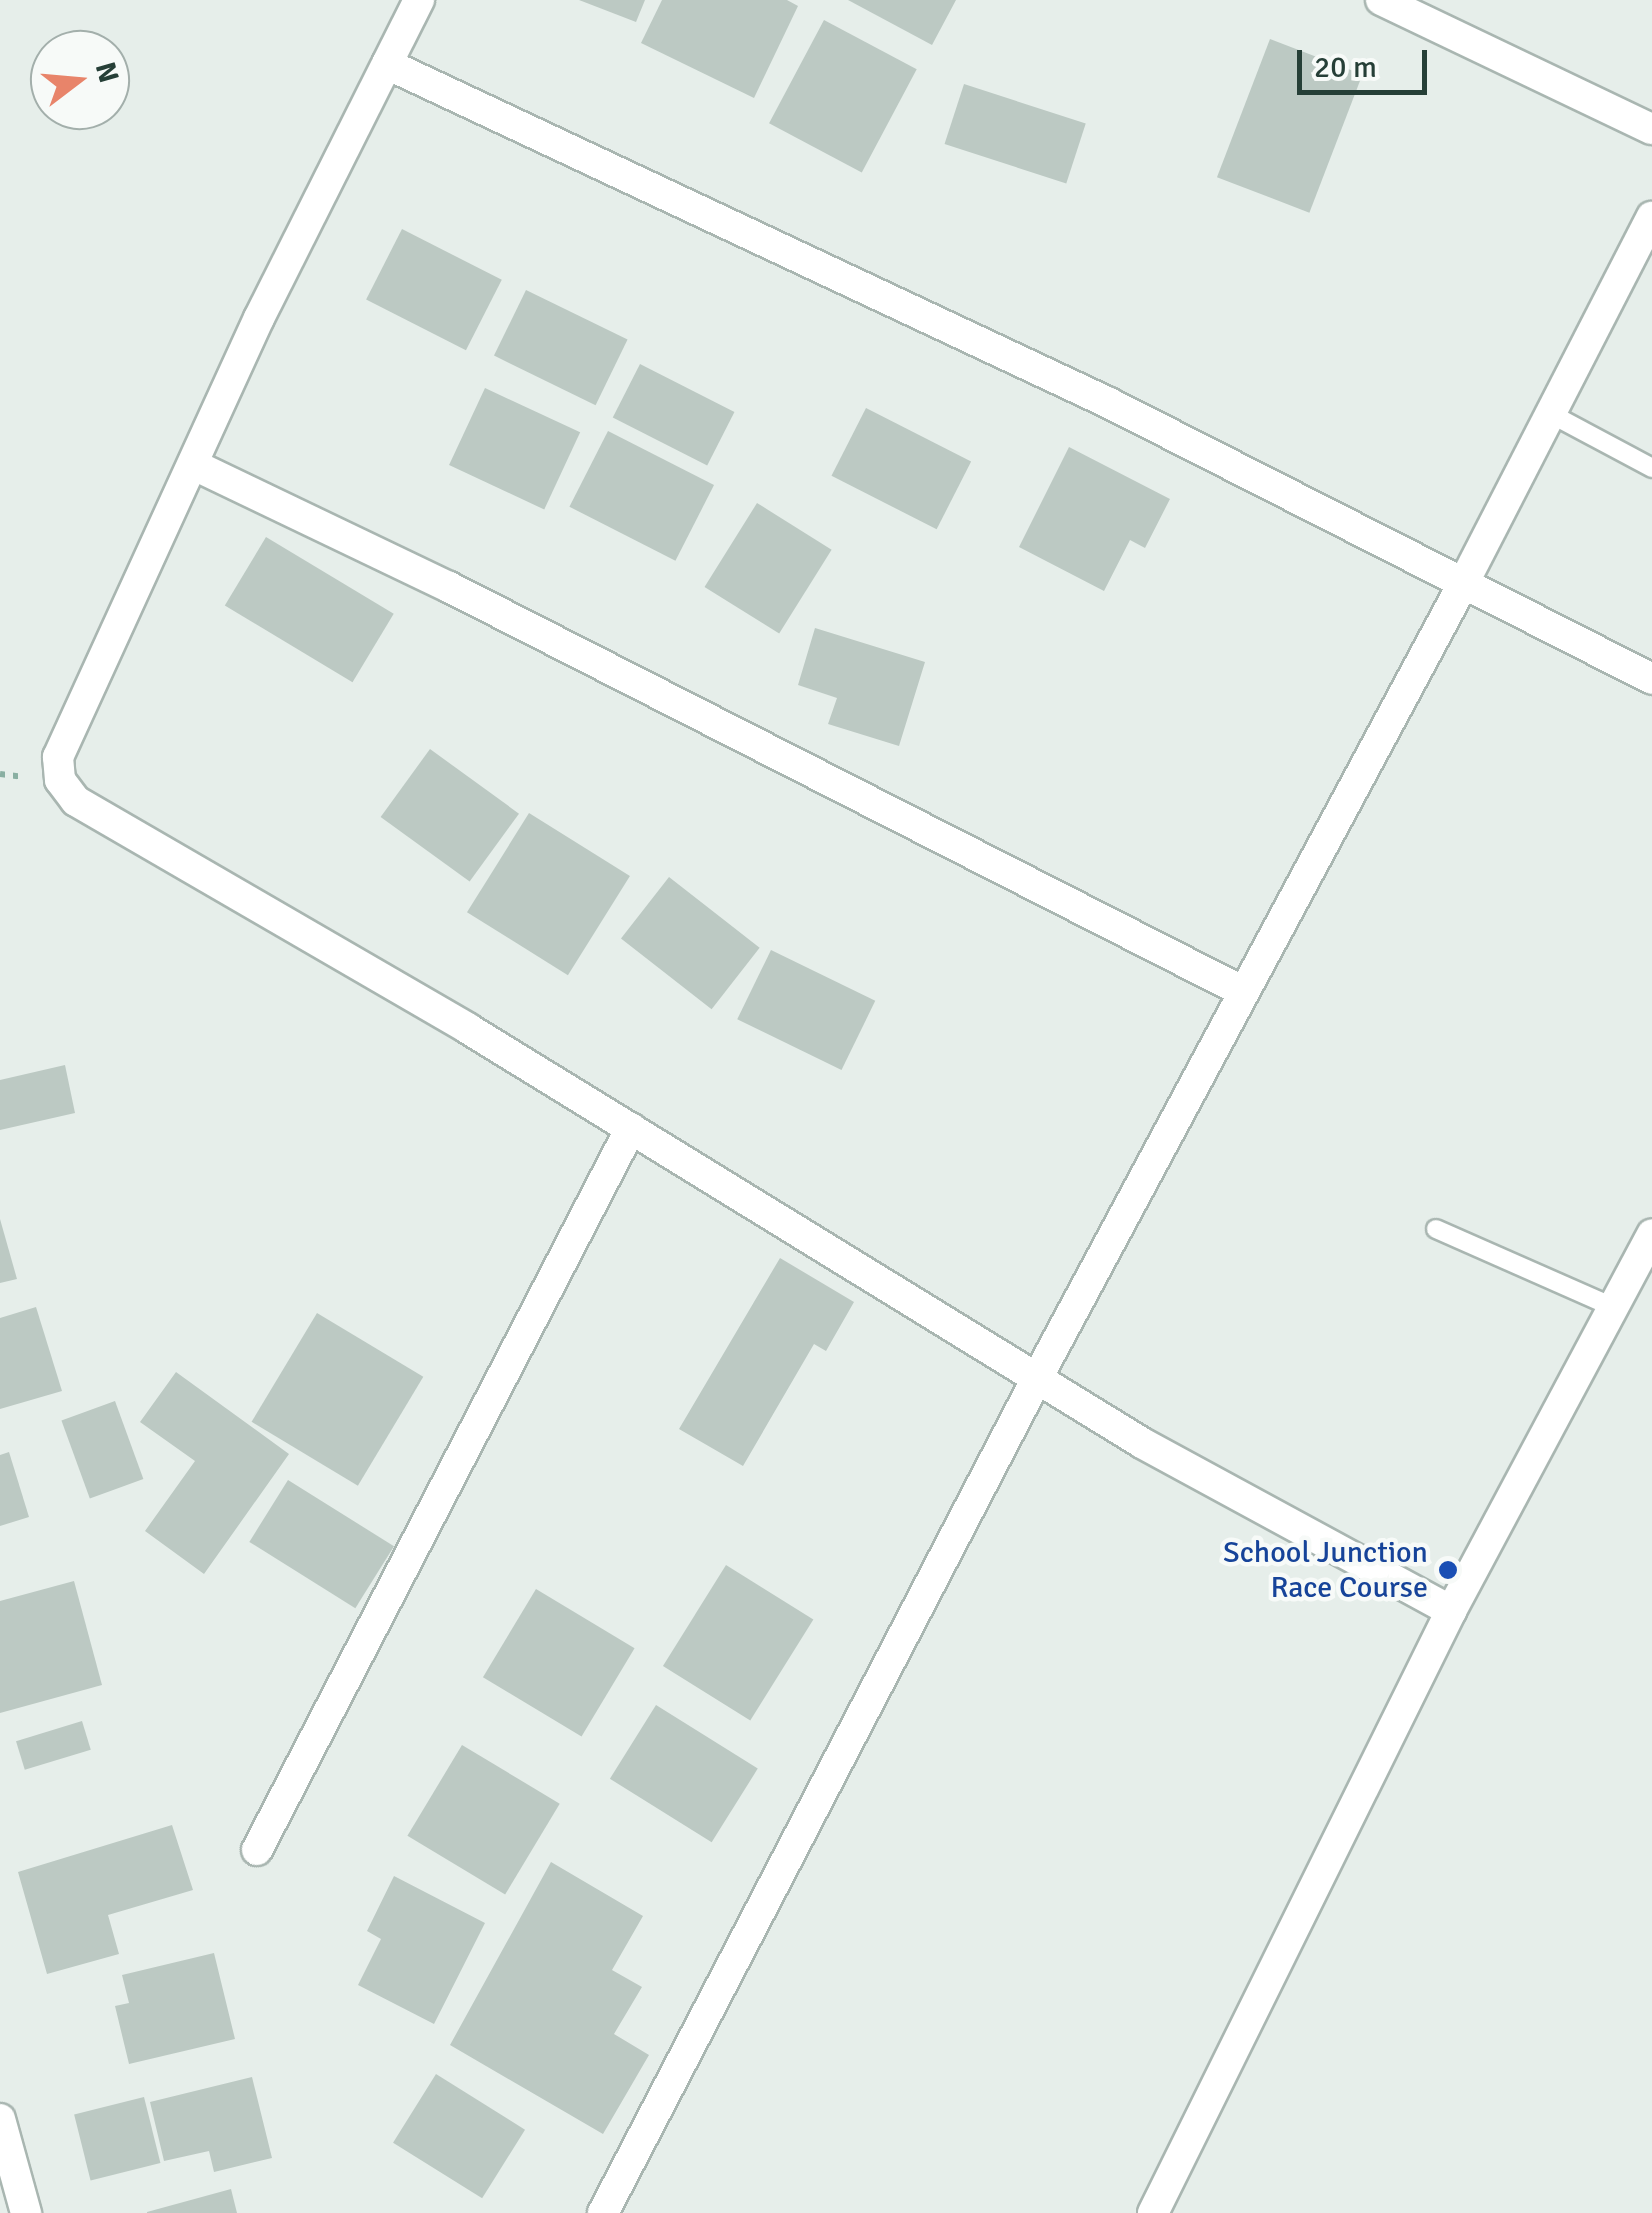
<!DOCTYPE html>
<html>
<head>
<meta charset="utf-8">
<style>
  body { margin:0 }
  #map { position:relative; width:1652px; height:2213px; overflow:hidden; background:#e6eeea; font-family:Signika,sans-serif }
  div>[style] { position:absolute }
  .building>* { inset:0; background:#bcc9c3; transform-origin:0 0 }
  .path>* { height:6px; margin-top:-3px; transform-origin:0; background:repeating-linear-gradient(90deg,#89afa2 0 5px,transparent 0 13px) }
  .roads { filter:drop-shadow(2px 0 #a9b6b1) drop-shadow(-2px 0 #a9b6b1) drop-shadow(0 2px #a9b6b1) drop-shadow(0 -2px #a9b6b1) }
  .service>* { height:18px; margin:-9px; padding:0 9px; transform-origin:9px; border-radius:9px; background:#fff }
  .minor>* { height:30px; margin:-15px; padding:0 15px; transform-origin:15px; border-radius:15px; background:#fff }
  .tertiary>* { height:30px; margin:-15px; padding:0 15px; transform-origin:15px; border-radius:15px; background:#fff }
  .dots>* { width:28px; height:28px; translate:-50% -50%; box-sizing:border-box; border:5px solid #f7faf8; border-radius:50% }
  span { translate:-50% -50%; white-space:nowrap; text-align:center; line-height:1.15; -webkit-text-stroke:9px #f7faf8; paint-order:stroke }
  .transit-label { font-size:30px; color:#164399 }
  .right { translate:-100% -50%; text-align:right }
  .north { position:absolute; left:30px; top:30px; width:100px; height:100px; box-sizing:border-box; background:#f7faf8; border:2px solid #a3afab; border-radius:50%; rotate:74deg; font-size:28px; font-weight:700; line-height:40px; text-align:center; color:#263f37 }
  .north::after { content:''; display:block; margin:auto; width:35px; height:45px; background:#e8846a; clip-path:polygon(50% 0,100% 100%,50% 72%,0 100%) }
  .scale { position:absolute; left:1297px; top:50px; width:130px; height:45px; box-sizing:border-box; border:5px solid #263f37; border-top:0; padding-left:12px; font-size:30px; line-height:35px; white-space:nowrap; color:#263f37; -webkit-text-stroke:8px #f7faf8; paint-order:stroke }
</style>
</head>
<body>
<div id="map">
  <div class="building">
    <div style="clip-path:polygon(579px 0,645px 0,636px 22px)"></div>
    <div style="clip-path:polygon(662px 0,787px 0,798px 6px,754px 98px,641px 43px)"></div>
    <div style="clip-path:polygon(848px 0,956px 0,932px 45px)"></div>
    <div style="left:824px;top:20px;width:105px;height:117px;rotate:28deg"></div>
    <div style="left:1270px;top:39px;width:99px;height:148px;rotate:21deg"></div>
    <div style="left:964px;top:84px;width:128px;height:63px;rotate:18deg"></div>
    <div style="left:402px;top:229px;width:112px;height:79px;rotate:27deg"></div>
    <div style="left:526px;top:290px;width:113px;height:73px;rotate:26deg"></div>
    <div style="left:640px;top:364px;width:106px;height:60px;rotate:27deg"></div>
    <div style="left:485px;top:388px;width:105px;height:85px;rotate:25deg"></div>
    <div style="left:866px;top:408px;width:118px;height:76px;rotate:27deg"></div>
    <div style="left:608px;top:431px;width:119px;height:85px;rotate:27deg"></div>
    <div style="clip-path:polygon(1069px 447px,1170px 499px,1145px 548px,1130px 540px,1104px 591px,1019px 547px)"></div>
    <div style="left:757px;top:503px;width:88px;height:99px;rotate:32deg"></div>
    <div style="left:266px;top:537px;width:149px;height:80px;rotate:31deg"></div>
    <div style="clip-path:polygon(815px 628px,925px 662px,899px 746px,828px 724px,837px 698px,798px 685px)"></div>
    <div style="left:430px;top:749px;width:110px;height:84px;rotate:36deg"></div>
    <div style="left:529px;top:813px;width:119px;height:117px;rotate:32deg"></div>
    <div style="left:669px;top:877px;width:115px;height:78px;rotate:38deg"></div>
    <div style="left:771px;top:950px;width:116px;height:77px;rotate:26deg"></div>
    <div style="clip-path:polygon(65px 1065px,75px 1113px,0 1130px,0 1080px)"></div>
    <div style="clip-path:polygon(0 1219px,17px 1279px,0 1283px)"></div>
    <div style="clip-path:polygon(780px 1258px,854px 1302px,826px 1351px,814px 1344px,743px 1466px,679px 1429px)"></div>
    <div style="clip-path:polygon(36px 1307px,62px 1391px,0 1409px,0 1318px)"></div>
    <div style="left:317px;top:1313px;width:124px;height:127px;rotate:31deg"></div>
    <div style="clip-path:polygon(176px 1372px,289px 1454px,204px 1574px,145px 1531px,195px 1461px,140px 1422px)"></div>
    <div style="left:115px;top:1401px;width:83px;height:57px;rotate:70deg"></div>
    <div style="clip-path:polygon(9px 1452px,29px 1517px,0 1526px,0 1455px)"></div>
    <div style="left:288px;top:1480px;width:125px;height:73px;rotate:32deg"></div>
    <div style="left:726px;top:1565px;width:103px;height:119px;rotate:32deg"></div>
    <div style="clip-path:polygon(74px 1581px,102px 1685px,0 1713px,0 1601px)"></div>
    <div style="left:536px;top:1589px;width:115px;height:103px;rotate:31deg"></div>
    <div style="left:656px;top:1705px;width:120px;height:87px;rotate:32deg"></div>
    <div style="left:82px;top:1721px;width:30px;height:69px;rotate:73deg"></div>
    <div style="left:462px;top:1745px;width:114px;height:106px;rotate:31deg"></div>
    <div style="clip-path:polygon(172px 1825px,193px 1890px,108px 1915px,119px 1954px,47px 1974px,18px 1872px)"></div>
    <div style="clip-path:polygon(551px 1862px,643px 1916px,612px 1970px,642px 1987px,614px 2034px,649px 2055px,603px 2134px,450px 2045px)"></div>
    <div style="clip-path:polygon(394px 1876px,485px 1923px,434px 2024px,358px 1985px,381px 1939px,367px 1931px)"></div>
    <div style="clip-path:polygon(214px 1953px,235px 2039px,129px 2064px,115px 2006px,129px 2003px,122px 1975px)"></div>
    <div style="left:436px;top:2074px;width:105px;height:81px;rotate:32deg"></div>
    <div style="clip-path:polygon(252px 2077px,272px 2158px,214px 2172px,209px 2151px,164px 2161px,150px 2102px)"></div>
    <div style="left:144px;top:2097px;width:68px;height:72px;rotate:76deg"></div>
    <div style="clip-path:polygon(231px 2189px,237px 2213px,147px 2213px,147px 2212px)"></div>
  </div>
  <div class="path">
    <div style="left:0;top:774px;width:24px;rotate:7deg"></div>
  </div>
  <div class="roads">
    <div class="service">
      <div style="left:1551px;top:414px;width:115px;rotate:28.1deg"></div>
      <div style="left:1436px;top:1229px;width:193px;rotate:23.8deg"></div>
    </div>
    <div class="minor">
      <div style="left:419px;top:0;width:356px;rotate:116.7deg"></div>
      <div style="left:259px;top:318px;width:483px;rotate:114.6deg"></div>
      <div style="left:58px;top:757px;width:23px;rotate:85deg"></div>
      <div style="left:60px;top:780px;width:26px;rotate:53deg"></div>
      <div style="left:76px;top:801px;width:452px;rotate:30.1deg"></div>
      <div style="left:467px;top:1028px;width:792px;rotate:31.58deg"></div>
      <div style="left:1142px;top:1443px;width:352px;rotate:28.5deg"></div>
      <div style="left:1381px;top:0;width:300px;rotate:25.5deg"></div>
      <div style="left:387px;top:64px;width:798px;rotate:25.15deg"></div>
      <div style="left:1109px;top:403px;width:609px;rotate:26.94deg"></div>
      <div style="left:194px;top:465px;width:283px;rotate:25.6deg"></div>
      <div style="left:449px;top:587px;width:892px;rotate:27deg"></div>
      <div style="left:257px;top:1850px;width:813px;rotate:-62.62deg"></div>
      <div style="left:0;top:2119px;width:98px;rotate:74.5deg"></div>
      <div style="left:603px;top:2213px;width:939px;rotate:-62.53deg"></div>
      <div style="left:1036px;top:1380px;width:903px;rotate:-61.79deg"></div>
      <div style="left:1463px;top:584px;width:413px;rotate:-62.8deg"></div>
    </div>
    <div class="tertiary">
      <div style="left:1153px;top:2213px;width:672px;rotate:-63.66deg"></div>
      <div style="left:1451px;top:1611px;width:427px;rotate:-61.9deg"></div>
    </div>
  </div>
  <div class="dots">
    <div style="left:1448px;top:1570px;background:#1a4fb4"></div>
  </div>
  <div class="transit-label">
    <span class="right" style="left:1428px;top:1570px">School Junction<br>Race Course</span>
  </div>
  <div class="north">N</div>
  <div class="scale">20 m</div>
</div>
</body>
</html>
